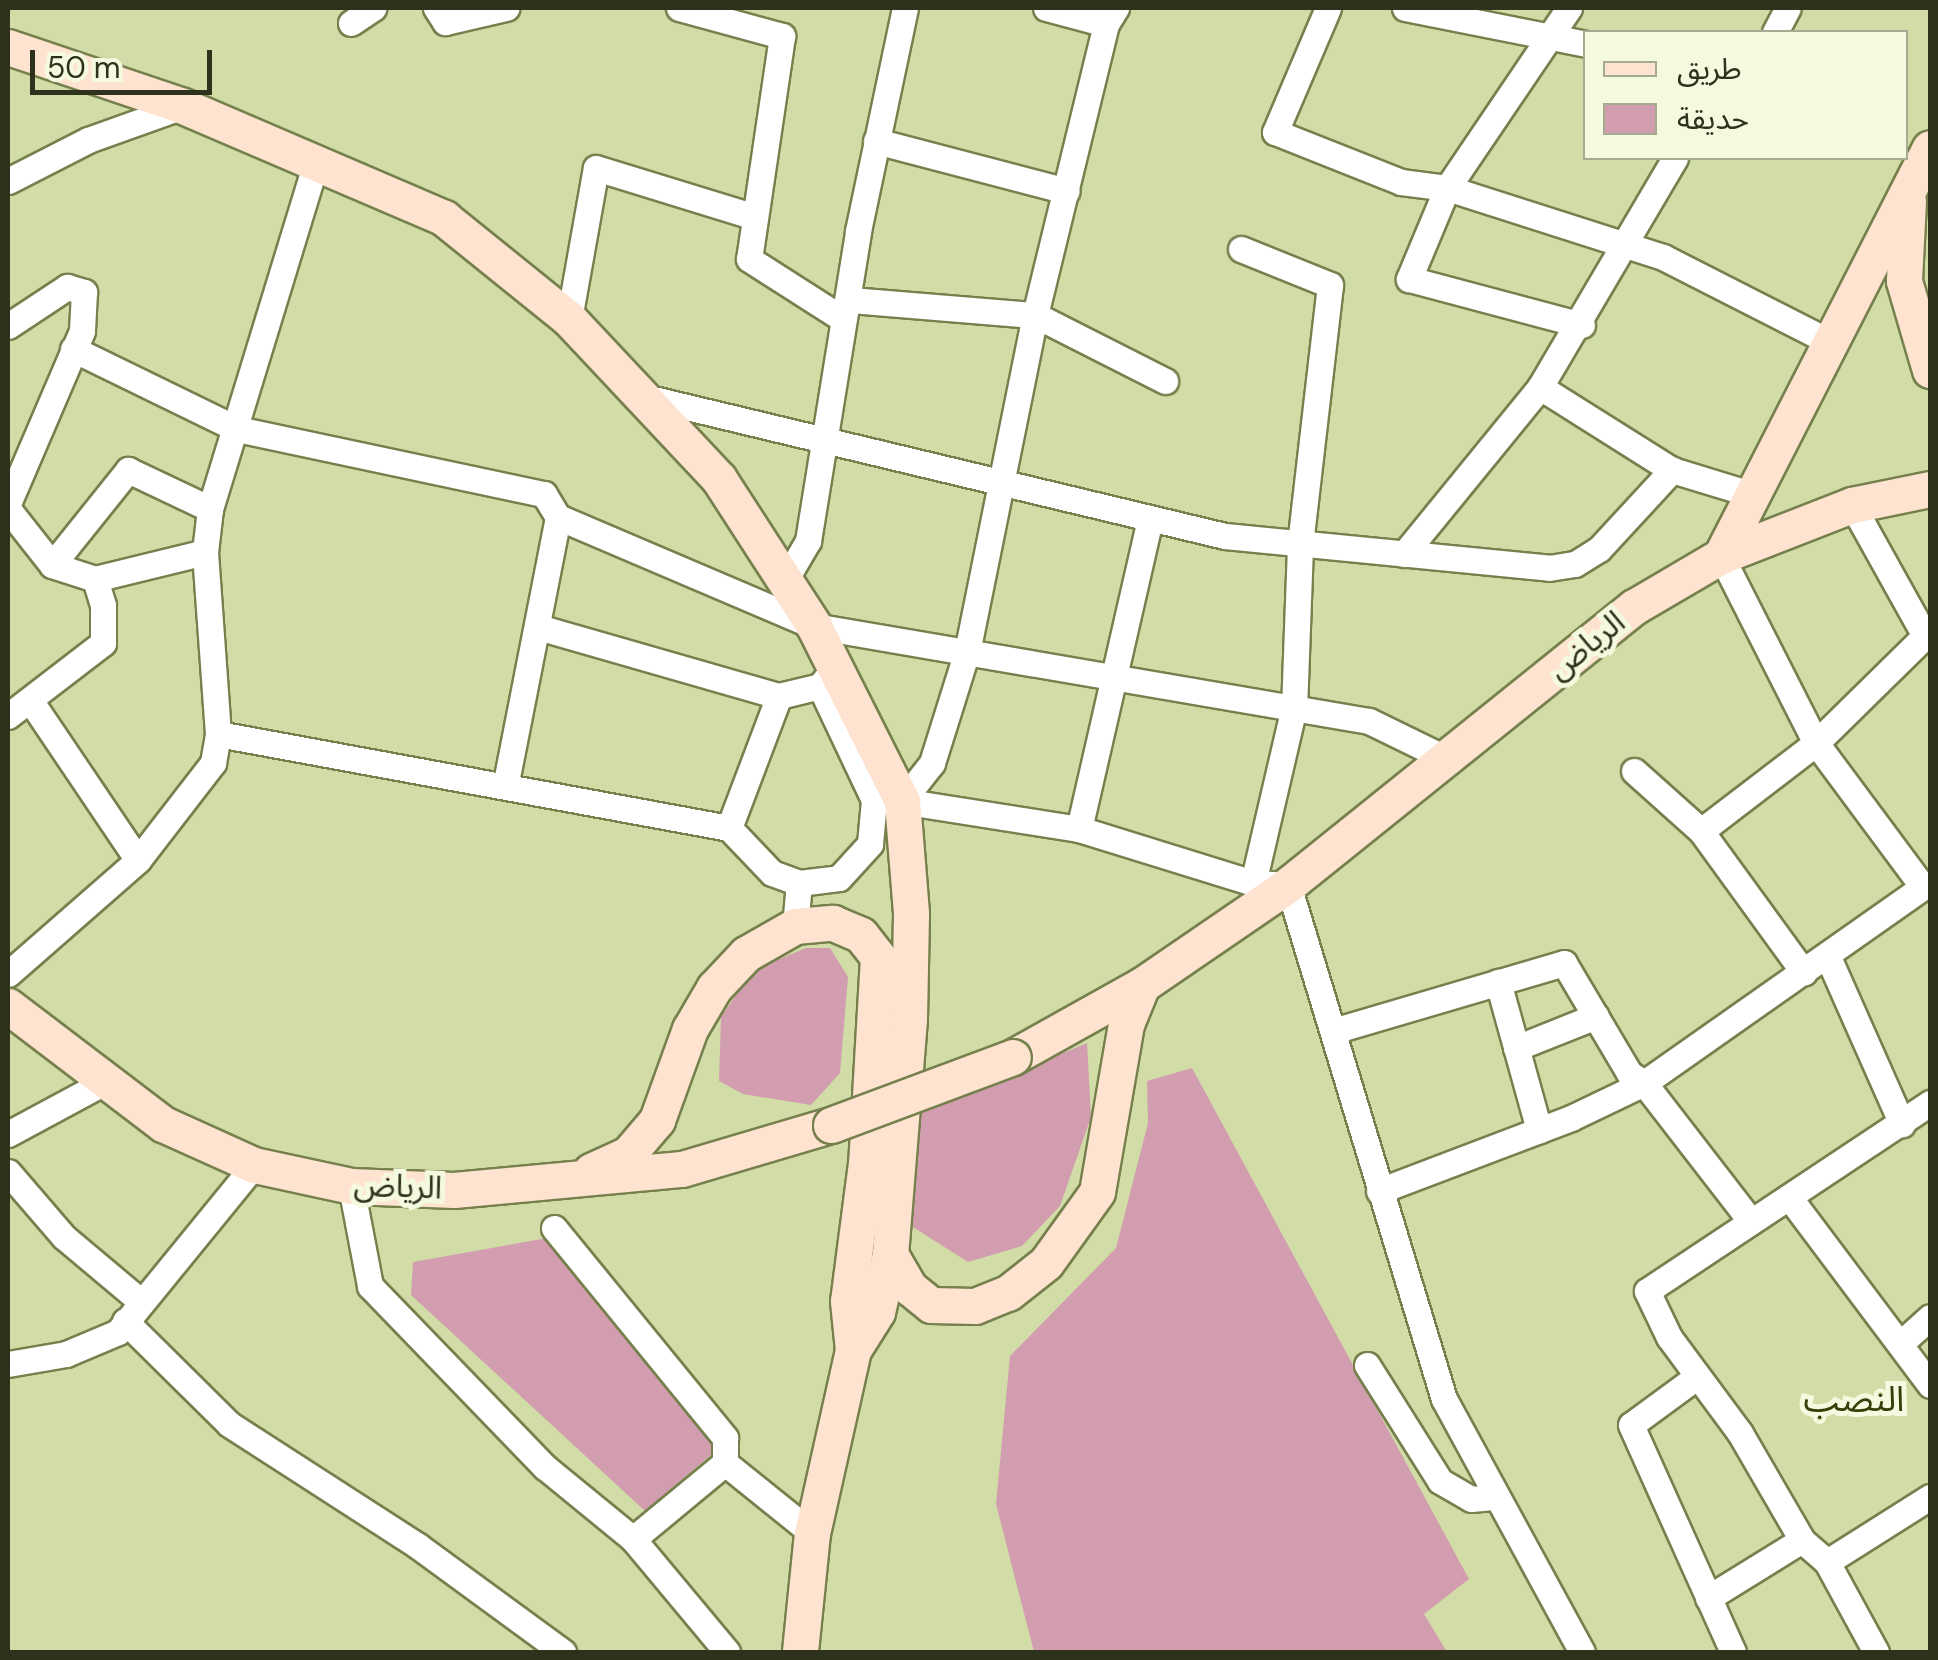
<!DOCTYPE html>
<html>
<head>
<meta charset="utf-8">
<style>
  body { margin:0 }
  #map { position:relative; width:1938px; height:1660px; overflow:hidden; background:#d1dca6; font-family:"DM Sans","Noto Sans Arabic",sans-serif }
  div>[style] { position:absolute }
  .green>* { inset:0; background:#d29eaf }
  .roads { filter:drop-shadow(2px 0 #76804d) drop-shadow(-2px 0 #76804d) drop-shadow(0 2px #76804d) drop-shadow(0 -2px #76804d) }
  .street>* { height:25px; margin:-12.5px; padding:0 12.5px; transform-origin:12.5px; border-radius:12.5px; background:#fff }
  .secondary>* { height:35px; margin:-17.5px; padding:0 17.5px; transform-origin:17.5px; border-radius:17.5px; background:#fee4d0 }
  .bridges { filter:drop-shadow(2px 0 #76804d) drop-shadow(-2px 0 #76804d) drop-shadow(0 2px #76804d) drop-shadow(0 -2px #76804d) }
  .secondary-bridge>* { height:35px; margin:-17.5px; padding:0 17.5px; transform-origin:17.5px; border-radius:17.5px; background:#fee4d0 }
  span { translate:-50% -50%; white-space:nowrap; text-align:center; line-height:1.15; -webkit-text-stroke:10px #f4fadf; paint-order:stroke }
  .street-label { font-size:32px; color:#2e321c }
  .neighbourhood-label { font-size:35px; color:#373e0a }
  .frame { position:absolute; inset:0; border:10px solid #2e321c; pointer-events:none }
  .legend { position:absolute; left:1583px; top:30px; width:325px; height:130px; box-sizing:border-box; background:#f4fadf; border:2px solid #a5aa91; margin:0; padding:12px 18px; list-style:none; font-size:30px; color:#2e321c }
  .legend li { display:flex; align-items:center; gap:20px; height:50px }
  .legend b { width:50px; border:2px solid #a5aa91 }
  .scale { position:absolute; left:30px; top:50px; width:182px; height:45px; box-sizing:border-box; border:5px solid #2e321c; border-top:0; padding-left:12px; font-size:30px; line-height:35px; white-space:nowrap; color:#2e321c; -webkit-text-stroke:8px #f4fadf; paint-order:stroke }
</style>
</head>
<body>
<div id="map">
  <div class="green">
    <div style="clip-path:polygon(806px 948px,830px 948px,848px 977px,840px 1073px,811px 1105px,743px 1094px,719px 1081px,721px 1017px,753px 970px)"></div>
    <div style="clip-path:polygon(1087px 1043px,1091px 1117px,1060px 1206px,1022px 1246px,968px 1262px,908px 1224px,919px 1114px)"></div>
    <div style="clip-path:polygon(1192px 1068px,1469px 1579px,1424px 1614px,1447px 1652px,1034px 1652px,996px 1504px,1010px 1356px,1116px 1248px,1148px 1123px,1147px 1081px)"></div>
    <div style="clip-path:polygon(547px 1238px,719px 1448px,645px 1511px,411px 1295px,413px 1262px)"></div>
  </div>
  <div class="roads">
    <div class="street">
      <div style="left:436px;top:8px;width:17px;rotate:57deg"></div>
      <div style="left:445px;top:22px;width:63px;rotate:-12.9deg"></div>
      <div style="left:679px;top:8px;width:107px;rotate:15.2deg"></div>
      <div style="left:782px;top:36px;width:225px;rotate:98.4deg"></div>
      <div style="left:749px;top:259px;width:112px;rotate:32.6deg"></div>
      <div style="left:1046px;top:8px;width:62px;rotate:14.9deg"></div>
      <div style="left:1116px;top:8px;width:19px;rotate:122deg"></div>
      <div style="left:1106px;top:24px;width:300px;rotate:103.7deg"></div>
      <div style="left:1035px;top:315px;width:146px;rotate:26.9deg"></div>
      <div style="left:1328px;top:8px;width:135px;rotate:113.1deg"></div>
      <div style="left:1275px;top:132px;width:136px;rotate:21.6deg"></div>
      <div style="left:1401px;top:182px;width:46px;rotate:7.4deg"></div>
      <div style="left:1447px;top:188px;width:227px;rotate:17.7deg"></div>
      <div style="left:1663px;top:257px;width:185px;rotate:27deg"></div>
      <div style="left:1405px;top:8px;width:185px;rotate:11.2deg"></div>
      <div style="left:1569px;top:8px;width:217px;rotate:124.1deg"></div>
      <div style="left:1447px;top:188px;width:99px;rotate:112.7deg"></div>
      <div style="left:1409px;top:279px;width:179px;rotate:14.9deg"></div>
      <div style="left:351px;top:23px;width:27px;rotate:-34deg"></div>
      <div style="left:1775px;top:32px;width:27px;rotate:-62deg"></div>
      <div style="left:876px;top:141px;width:197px;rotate:14.7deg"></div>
      <div style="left:8px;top:181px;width:90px;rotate:-27.1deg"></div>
      <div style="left:88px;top:140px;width:101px;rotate:-19.7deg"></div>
      <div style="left:1241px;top:249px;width:96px;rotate:22deg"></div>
      <div style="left:1330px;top:285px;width:263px;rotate:96.6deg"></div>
      <div style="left:1300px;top:546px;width:161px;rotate:92.1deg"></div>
      <div style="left:1294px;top:707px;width:181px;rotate:103.1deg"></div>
      <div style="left:851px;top:300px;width:185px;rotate:4.7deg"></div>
      <div style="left:1035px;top:315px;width:340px;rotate:101.4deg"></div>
      <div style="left:968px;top:648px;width:121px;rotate:107.4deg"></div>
      <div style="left:932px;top:763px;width:48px;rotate:128.3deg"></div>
      <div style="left:902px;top:801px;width:179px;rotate:9deg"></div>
      <div style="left:1079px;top:829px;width:182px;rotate:17.2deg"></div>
      <div style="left:1253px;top:883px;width:35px;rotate:3deg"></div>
      <div style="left:1288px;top:885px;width:537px;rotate:73.12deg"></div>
      <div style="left:1444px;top:1399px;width:288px;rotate:61.4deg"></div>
      <div style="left:569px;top:319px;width:153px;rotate:-79.9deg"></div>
      <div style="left:596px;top:168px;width:166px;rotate:17.1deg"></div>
      <div style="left:8px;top:326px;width:71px;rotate:-33.5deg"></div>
      <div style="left:67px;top:287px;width:18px;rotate:16deg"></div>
      <div style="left:84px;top:292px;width:39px;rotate:93deg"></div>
      <div style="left:82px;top:331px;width:188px;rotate:113.2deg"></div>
      <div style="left:73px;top:349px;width:182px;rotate:26deg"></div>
      <div style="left:237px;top:429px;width:314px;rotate:12deg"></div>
      <div style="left:544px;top:494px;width:27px;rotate:59deg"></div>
      <div style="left:558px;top:517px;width:274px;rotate:101.1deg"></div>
      <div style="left:1540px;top:387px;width:156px;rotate:32.2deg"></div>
      <div style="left:1672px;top:470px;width:86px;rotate:17deg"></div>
      <div style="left:645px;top:397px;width:596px;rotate:13.48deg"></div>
      <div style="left:1225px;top:536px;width:326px;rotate:5.6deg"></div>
      <div style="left:1549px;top:568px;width:26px;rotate:-9deg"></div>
      <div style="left:1575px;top:564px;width:28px;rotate:-32deg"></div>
      <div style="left:1599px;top:549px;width:108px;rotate:-47.3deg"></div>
      <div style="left:8px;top:509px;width:71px;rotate:51.8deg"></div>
      <div style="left:52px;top:565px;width:45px;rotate:18deg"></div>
      <div style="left:95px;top:579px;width:27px;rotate:73deg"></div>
      <div style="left:103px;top:605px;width:38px;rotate:90deg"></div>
      <div style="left:103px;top:643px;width:120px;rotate:142.5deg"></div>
      <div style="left:558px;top:517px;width:278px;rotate:23.1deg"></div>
      <div style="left:814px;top:626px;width:563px;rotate:9.71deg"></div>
      <div style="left:1369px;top:721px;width:85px;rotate:26deg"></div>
      <div style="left:1404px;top:554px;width:215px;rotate:-50.8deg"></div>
      <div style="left:1540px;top:387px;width:266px;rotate:-59.5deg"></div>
      <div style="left:1721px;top:556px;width:210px;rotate:63.1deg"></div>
      <div style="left:1816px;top:743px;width:179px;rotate:53.4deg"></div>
      <div style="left:1923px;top:887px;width:8px;rotate:-23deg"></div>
      <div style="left:52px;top:565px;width:122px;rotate:-51.3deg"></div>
      <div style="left:128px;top:470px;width:91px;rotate:25.4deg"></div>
      <div style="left:95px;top:579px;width:113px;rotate:-13.8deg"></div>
      <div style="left:784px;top:582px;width:48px;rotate:-59.7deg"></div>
      <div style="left:808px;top:541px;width:314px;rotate:-80.8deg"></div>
      <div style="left:858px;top:231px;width:228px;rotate:-78.1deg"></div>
      <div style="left:538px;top:627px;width:251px;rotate:16deg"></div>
      <div style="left:32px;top:703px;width:189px;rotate:56deg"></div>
      <div style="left:218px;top:734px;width:520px;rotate:10.42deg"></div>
      <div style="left:729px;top:828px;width:62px;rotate:46.3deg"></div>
      <div style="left:772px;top:873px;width:29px;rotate:20deg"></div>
      <div style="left:799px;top:883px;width:43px;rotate:95.3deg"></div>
      <div style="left:1634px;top:771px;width:90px;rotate:41.8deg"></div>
      <div style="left:1701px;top:831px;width:175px;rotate:54deg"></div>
      <div style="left:729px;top:828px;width:141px;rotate:-69.3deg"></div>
      <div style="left:779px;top:696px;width:42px;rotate:-13.7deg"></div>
      <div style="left:820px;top:686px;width:16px;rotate:-52deg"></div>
      <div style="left:1079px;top:829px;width:318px;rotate:-77.1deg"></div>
      <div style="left:1701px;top:831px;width:145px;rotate:-37.4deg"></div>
      <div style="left:1816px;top:743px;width:153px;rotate:-44.5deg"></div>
      <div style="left:1925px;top:636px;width:150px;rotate:-119.1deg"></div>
      <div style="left:799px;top:883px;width:40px;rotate:-7.1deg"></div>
      <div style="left:839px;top:878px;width:46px;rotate:-47.6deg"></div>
      <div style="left:870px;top:844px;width:44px;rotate:-84.8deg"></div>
      <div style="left:874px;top:800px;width:126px;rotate:-115.3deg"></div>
      <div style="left:1828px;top:957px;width:183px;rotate:66.1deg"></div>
      <div style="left:8px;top:974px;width:173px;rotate:-41.2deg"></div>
      <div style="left:138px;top:860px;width:123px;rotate:-52.3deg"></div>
      <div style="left:213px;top:763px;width:29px;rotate:-80deg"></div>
      <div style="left:218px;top:734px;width:182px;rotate:-94.1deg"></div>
      <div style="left:205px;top:552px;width:43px;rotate:-83.4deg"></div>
      <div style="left:210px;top:509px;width:362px;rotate:-73deg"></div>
      <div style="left:1498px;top:982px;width:154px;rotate:74.5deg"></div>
      <div style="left:1333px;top:1031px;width:241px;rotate:-16.4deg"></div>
      <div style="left:1564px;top:963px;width:128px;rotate:59.4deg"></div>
      <div style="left:1629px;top:1073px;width:18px;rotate:34deg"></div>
      <div style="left:1644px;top:1083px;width:341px;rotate:-35.1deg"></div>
      <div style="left:1516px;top:1048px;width:86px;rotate:-21.8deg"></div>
      <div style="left:8px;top:1134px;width:106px;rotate:-28.3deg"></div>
      <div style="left:8px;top:1172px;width:86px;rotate:49.3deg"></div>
      <div style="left:64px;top:1237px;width:98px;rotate:40deg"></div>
      <div style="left:351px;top:1186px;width:102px;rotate:79.2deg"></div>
      <div style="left:370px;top:1286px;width:252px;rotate:46deg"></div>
      <div style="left:545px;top:1467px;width:114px;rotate:39.3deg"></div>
      <div style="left:633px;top:1539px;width:147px;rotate:50.2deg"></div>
      <div style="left:1379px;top:1191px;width:205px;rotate:-20.8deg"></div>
      <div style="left:1571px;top:1118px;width:81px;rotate:-25.6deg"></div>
      <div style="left:1644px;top:1083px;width:173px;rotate:52.3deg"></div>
      <div style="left:1789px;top:1197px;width:235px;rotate:53.1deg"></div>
      <div style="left:554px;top:1228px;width:271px;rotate:50.8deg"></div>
      <div style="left:725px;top:1438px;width:25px;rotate:90deg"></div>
      <div style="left:725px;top:1463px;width:112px;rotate:38.8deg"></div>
      <div style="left:125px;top:1321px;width:146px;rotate:44.7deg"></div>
      <div style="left:229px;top:1424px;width:225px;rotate:32.8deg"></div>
      <div style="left:418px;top:1546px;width:180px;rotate:36.2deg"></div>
      <div style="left:1900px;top:1344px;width:40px;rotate:-42deg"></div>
      <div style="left:8px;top:1364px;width:59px;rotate:-9.8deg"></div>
      <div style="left:66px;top:1354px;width:56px;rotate:-22.9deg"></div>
      <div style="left:118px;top:1332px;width:215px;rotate:-50.8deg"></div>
      <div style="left:1367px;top:1365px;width:137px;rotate:57.8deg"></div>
      <div style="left:1440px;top:1481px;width:36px;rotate:30deg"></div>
      <div style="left:1471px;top:1499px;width:22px;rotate:-5deg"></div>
      <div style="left:1695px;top:1378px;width:79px;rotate:143.7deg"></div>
      <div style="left:1631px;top:1425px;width:249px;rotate:65.8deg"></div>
      <div style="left:633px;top:1539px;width:119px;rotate:-39.6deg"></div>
      <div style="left:1827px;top:1562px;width:122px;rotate:-32.3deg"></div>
      <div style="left:1708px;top:1598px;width:110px;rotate:-31.7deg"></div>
      <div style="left:1876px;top:1652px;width:102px;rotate:-118.6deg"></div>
      <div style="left:1827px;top:1562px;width:33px;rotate:-139deg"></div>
      <div style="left:1802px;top:1540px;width:124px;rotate:-120.1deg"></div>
      <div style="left:1740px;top:1433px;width:119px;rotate:-126.5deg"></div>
      <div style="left:1669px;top:1337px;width:51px;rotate:-115.6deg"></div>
      <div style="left:1647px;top:1291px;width:340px;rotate:-33.6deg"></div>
    </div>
    <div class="secondary">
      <div style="left:8px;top:47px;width:185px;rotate:18.6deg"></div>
      <div style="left:183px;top:106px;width:284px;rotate:23.2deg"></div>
      <div style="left:444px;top:218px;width:161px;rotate:38.9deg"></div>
      <div style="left:569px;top:319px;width:219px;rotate:46.8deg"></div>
      <div style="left:719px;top:479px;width:175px;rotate:57.1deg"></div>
      <div style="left:814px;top:626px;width:196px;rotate:63.3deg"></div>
      <div style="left:902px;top:801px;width:113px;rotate:85.4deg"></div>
      <div style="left:911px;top:914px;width:105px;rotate:91.1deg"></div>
      <div style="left:909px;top:1019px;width:236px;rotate:94.6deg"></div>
      <div style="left:890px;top:1254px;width:59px;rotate:102.6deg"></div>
      <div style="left:877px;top:1312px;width:45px;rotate:122.3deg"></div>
      <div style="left:853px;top:1350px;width:188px;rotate:102.6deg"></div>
      <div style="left:812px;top:1533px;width:120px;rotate:95.8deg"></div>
      <div style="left:1908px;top:201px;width:80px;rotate:92.9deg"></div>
      <div style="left:1904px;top:281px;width:93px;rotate:73.7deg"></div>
      <div style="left:1721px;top:556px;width:458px;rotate:-62.9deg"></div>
      <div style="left:8px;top:1006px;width:195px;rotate:37.3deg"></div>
      <div style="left:163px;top:1124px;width:100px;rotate:24.3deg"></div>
      <div style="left:254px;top:1165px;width:99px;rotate:12.2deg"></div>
      <div style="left:351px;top:1186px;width:103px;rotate:2.2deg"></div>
      <div style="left:454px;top:1190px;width:229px;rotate:-5.3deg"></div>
      <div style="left:682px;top:1169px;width:155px;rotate:-16.5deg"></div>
      <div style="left:1013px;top:1057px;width:148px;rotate:-29.2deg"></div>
      <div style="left:1142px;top:985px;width:177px;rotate:-34.4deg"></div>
      <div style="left:1288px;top:885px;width:444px;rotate:-38.8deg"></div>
      <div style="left:1634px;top:607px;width:101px;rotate:-30.4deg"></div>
      <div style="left:1721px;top:556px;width:141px;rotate:-21.3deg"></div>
      <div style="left:1852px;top:505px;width:80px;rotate:-11.6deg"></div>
      <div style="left:591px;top:1171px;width:41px;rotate:-24.7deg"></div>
      <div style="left:628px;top:1154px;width:45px;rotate:-49.5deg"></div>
      <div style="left:657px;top:1120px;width:97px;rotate:-70.1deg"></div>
      <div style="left:690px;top:1029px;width:48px;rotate:-59.7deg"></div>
      <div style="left:714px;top:988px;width:47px;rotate:-46.7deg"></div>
      <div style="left:746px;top:954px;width:56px;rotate:-29.7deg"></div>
      <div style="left:795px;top:926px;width:38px;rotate:-5deg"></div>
      <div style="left:833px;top:923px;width:30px;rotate:23deg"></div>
      <div style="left:861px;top:935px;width:28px;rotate:52deg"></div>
      <div style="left:878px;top:957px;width:206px;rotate:93.3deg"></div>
      <div style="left:866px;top:1163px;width:139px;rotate:97.4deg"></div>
      <div style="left:848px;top:1301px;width:49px;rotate:84.2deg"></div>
      <div style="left:890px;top:1254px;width:39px;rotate:60deg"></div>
      <div style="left:910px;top:1288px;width:27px;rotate:39deg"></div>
      <div style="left:931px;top:1305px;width:44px;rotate:1.3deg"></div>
      <div style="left:975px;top:1306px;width:35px;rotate:-22deg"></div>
      <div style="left:1008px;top:1293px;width:48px;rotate:-38.3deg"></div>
      <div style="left:1046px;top:1263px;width:87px;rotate:-54.3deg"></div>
      <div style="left:1097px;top:1192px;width:170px;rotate:-80.2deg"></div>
      <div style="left:1126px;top:1024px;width:42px;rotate:-67.7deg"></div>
    </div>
  </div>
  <div class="bridges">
    <div class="secondary-bridge">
      <div style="left:831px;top:1125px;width:194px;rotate:-20.5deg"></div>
    </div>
  </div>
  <div class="street-label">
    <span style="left:1586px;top:645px;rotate:-38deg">الرياض</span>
    <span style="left:398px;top:1186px;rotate:3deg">الرياض</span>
  </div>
  <div class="neighbourhood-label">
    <span style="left:1854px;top:1399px">النصب</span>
  </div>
  <div class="frame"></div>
  <ul class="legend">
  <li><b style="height:12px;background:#fee4d0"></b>طريق</li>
  <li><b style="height:28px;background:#d29eaf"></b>حديقة</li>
  </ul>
  <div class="scale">50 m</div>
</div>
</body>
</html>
